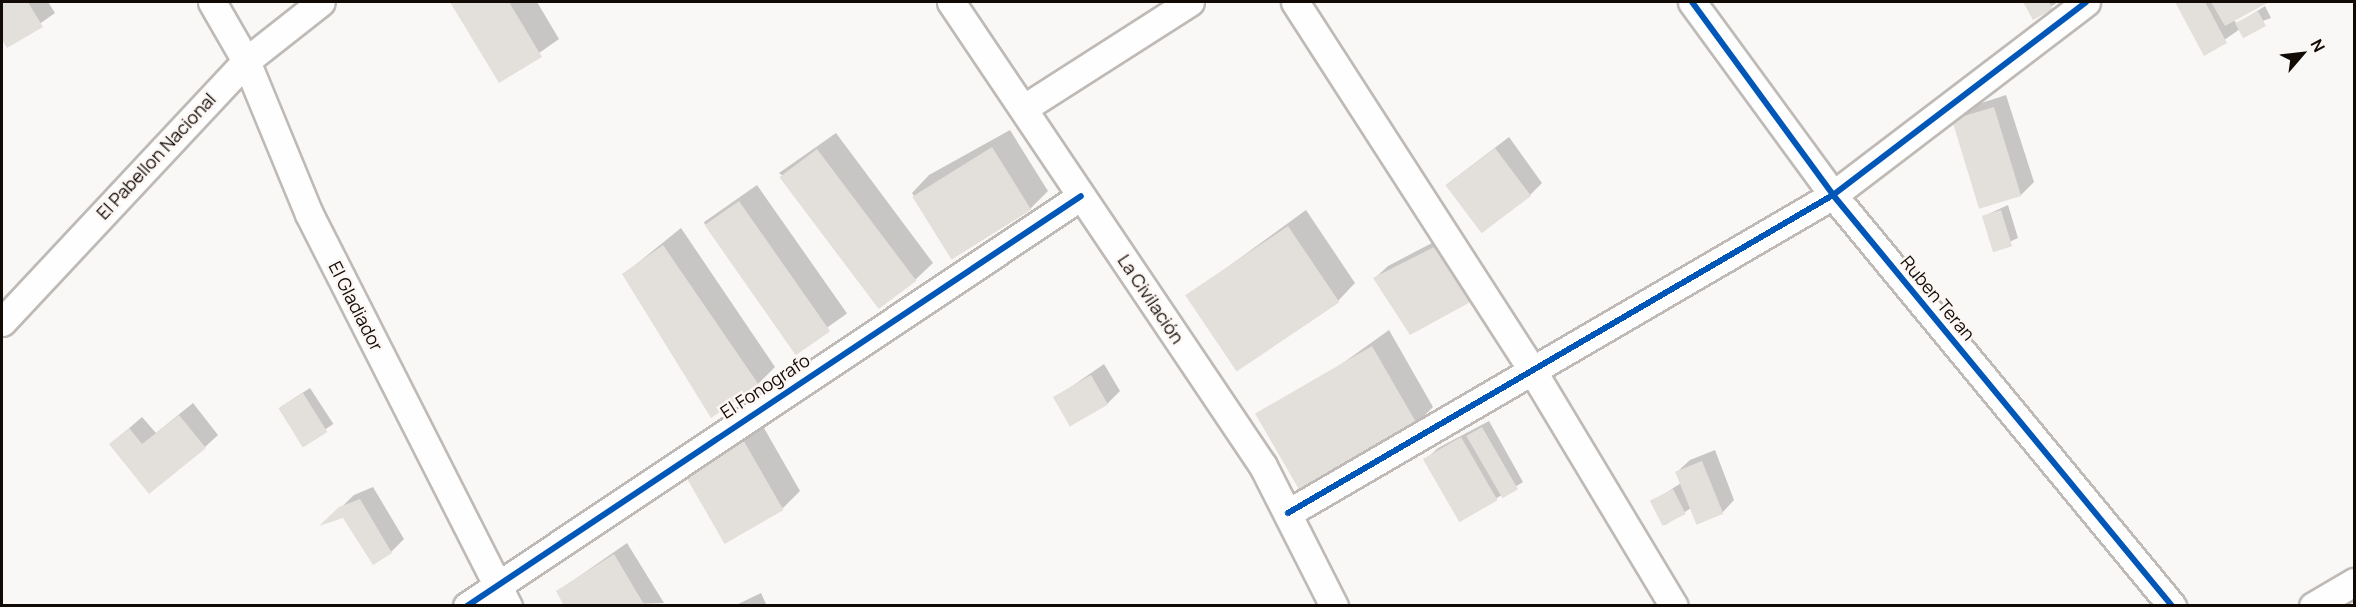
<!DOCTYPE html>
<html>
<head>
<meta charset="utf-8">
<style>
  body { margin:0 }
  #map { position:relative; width:2356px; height:607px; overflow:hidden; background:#faf8f6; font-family:Manrope,sans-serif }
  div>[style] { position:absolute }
  .shadow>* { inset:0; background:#0003; transform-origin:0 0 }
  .building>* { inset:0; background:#e3dfda; transform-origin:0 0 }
  .roads { filter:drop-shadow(2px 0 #bfbab6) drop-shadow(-2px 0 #bfbab6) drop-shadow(0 2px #bfbab6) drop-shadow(0 -2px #bfbab6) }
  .street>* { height:27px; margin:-13.5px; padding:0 13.5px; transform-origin:13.5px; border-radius:13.5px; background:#fefefe }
  .cycleway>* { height:6px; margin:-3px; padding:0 3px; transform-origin:3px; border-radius:3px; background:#0057b8 }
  span { translate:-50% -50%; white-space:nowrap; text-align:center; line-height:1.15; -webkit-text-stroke:5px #fcf7f4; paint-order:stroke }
  .street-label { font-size:18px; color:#120a05 }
  .frame { position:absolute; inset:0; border:3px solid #120a05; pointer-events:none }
  .north { position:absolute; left:2272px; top:24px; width:60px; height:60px; -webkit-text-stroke:4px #fcf7f4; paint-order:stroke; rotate:62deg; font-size:16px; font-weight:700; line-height:24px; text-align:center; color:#120a05 }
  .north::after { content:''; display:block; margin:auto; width:21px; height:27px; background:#120a05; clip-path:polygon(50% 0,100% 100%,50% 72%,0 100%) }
</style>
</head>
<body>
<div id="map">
  <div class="shadow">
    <div style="clip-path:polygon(2px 2px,48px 2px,55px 13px,8px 46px,2px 38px)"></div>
    <div style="clip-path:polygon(452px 2px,537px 2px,559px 39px,499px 81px)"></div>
    <div style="clip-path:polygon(2024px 2px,2058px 2px,2033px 18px)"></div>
    <div style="clip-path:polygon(2176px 2px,2266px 2px,2234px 20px,2237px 24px,2265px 6px,2271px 18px,2240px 29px,2204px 54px)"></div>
    <div style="clip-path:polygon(2006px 95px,2034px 182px,2021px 195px,1954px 120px,1966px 108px)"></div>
    <div style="clip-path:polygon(1010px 130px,1048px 191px,1030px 209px,951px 254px,912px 193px,929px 175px)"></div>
    <div style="clip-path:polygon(836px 133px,933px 263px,915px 280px,779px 173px)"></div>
    <div style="clip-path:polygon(1509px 137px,1542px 183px,1530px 195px,1446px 185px)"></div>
    <div style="left:757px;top:185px;width:157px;height:65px;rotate:55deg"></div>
    <div style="clip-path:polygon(2008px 205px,2018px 238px,1994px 249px,1984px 216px)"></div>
    <div style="clip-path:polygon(1306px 210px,1355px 283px,1338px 301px,1188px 296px)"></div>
    <div style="clip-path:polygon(681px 228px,775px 367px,758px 384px,624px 274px)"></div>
    <div style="clip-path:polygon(1449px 234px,1475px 298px,1375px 278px,1388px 266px)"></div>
    <div style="clip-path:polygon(1389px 330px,1433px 407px,1416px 424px,1262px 421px)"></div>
    <div style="clip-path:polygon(1104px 364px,1120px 391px,1107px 404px,1055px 398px)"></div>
    <div style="left:310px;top:388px;width:43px;height:36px;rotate:57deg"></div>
    <div style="clip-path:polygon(193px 403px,218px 435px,205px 447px,111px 444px,142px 417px,156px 433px)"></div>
    <div style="clip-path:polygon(760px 421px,800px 491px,783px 508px,684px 472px)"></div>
    <div style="clip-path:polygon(1489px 421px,1523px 482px,1461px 520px,1425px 460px,1438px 448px)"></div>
    <div style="clip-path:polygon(1715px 450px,1734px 500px,1722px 513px,1691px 508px,1665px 525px,1652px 502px,1681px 483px,1677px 472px,1690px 460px)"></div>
    <div style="clip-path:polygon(373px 487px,404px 539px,391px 552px,344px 516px,325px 523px,354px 495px)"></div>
    <div style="clip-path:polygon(627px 543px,664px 603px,565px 606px,558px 591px)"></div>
    <div style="clip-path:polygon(761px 593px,767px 606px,734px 606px)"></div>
  </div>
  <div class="building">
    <div style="clip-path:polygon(2px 2px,28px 2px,43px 27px,7px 48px,2px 40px)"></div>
    <div style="clip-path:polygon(450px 2px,509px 2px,542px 57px,499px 83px)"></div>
    <div style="clip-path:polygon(2023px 2px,2049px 2px,2053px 9px,2033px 20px)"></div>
    <div style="clip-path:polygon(2175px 2px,2205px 2px,2227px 43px,2204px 56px)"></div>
    <div style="clip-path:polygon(2211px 2px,2269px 2px,2225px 26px)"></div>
    <div style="left:2258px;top:11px;width:17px;height:26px;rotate:62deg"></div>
    <div style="left:1994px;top:107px;width:93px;height:44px;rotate:73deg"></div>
    <div style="left:992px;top:147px;width:74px;height:94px;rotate:58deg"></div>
    <div style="left:1495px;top:148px;width:60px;height:62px;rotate:53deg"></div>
    <div style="left:817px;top:149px;width:165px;height:47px;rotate:53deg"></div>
    <div style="left:739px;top:201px;width:159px;height:42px;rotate:55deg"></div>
    <div style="left:2001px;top:210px;width:38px;height:20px;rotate:73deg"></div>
    <div style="left:1288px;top:226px;width:92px;height:124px;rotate:56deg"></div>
    <div style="clip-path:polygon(663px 245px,759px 385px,711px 418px,622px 274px)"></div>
    <div style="clip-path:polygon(1436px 246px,1476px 299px,1410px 335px,1373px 278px)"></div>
    <div style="left:1372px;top:346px;width:91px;height:135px;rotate:60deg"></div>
    <div style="left:1091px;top:375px;width:34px;height:44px;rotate:60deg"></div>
    <div style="left:303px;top:393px;width:46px;height:29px;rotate:58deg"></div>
    <div style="clip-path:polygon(179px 415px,206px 448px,149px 494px,109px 444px,129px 428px,142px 444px)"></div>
    <div style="left:1482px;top:427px;width:72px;height:18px;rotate:60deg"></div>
    <div style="left:1461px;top:437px;width:73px;height:44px;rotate:60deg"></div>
    <div style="left:742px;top:438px;width:83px;height:68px;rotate:60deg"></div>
    <div style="left:1702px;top:461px;width:57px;height:29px;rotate:68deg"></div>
    <div style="left:1673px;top:489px;width:28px;height:26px;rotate:63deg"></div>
    <div style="clip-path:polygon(360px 499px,392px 553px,373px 565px,343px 518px,319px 526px,339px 507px)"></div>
    <div style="clip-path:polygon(614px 554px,645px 606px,564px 606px,556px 591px)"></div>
  </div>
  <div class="roads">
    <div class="street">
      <div style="left:212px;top:2px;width:68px;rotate:60deg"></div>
      <div style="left:246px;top:61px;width:165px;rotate:67.6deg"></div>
      <div style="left:309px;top:214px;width:440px;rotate:63.1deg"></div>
      <div style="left:951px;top:2px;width:559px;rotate:56.08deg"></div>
      <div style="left:1263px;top:466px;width:157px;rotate:63.1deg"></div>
      <div style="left:1295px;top:2px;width:438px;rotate:57.2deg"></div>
      <div style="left:1532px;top:370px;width:275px;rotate:59deg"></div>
      <div style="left:1692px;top:2px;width:239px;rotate:53.8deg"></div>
      <div style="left:1833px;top:195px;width:533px;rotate:50.48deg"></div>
      <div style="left:1024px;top:108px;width:197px;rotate:-32.6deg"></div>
      <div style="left:2px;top:322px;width:357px;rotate:-46.9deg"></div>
      <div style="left:246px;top:61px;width:95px;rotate:-38.2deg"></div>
      <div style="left:1288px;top:513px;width:631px;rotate:-30.26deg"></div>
      <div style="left:1833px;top:195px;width:318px;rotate:-37.3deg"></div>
      <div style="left:467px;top:606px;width:738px;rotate:-33.73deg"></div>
      <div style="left:2313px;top:606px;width:48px;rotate:-30.3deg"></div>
    </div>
  </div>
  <div class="cycleway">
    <div style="left:1692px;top:2px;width:239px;rotate:53.8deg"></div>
    <div style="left:1833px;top:195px;width:533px;rotate:50.48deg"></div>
    <div style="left:1288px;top:513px;width:631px;rotate:-30.26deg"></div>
    <div style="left:1833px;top:195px;width:318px;rotate:-37.3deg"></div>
    <div style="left:467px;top:606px;width:738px;rotate:-33.73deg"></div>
  </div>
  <div class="street-label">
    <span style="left:156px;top:156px;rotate:-47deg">El Pabellon Nacional</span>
    <span style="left:1938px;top:298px;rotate:50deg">Ruben Teran</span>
    <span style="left:1151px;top:299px;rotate:56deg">La Civilación</span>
    <span style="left:356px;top:306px;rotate:63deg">El Gladiador</span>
    <span style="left:765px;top:386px;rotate:-33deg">El Fonografo</span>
  </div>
  <div class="frame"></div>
  <div class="north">N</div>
</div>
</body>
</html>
